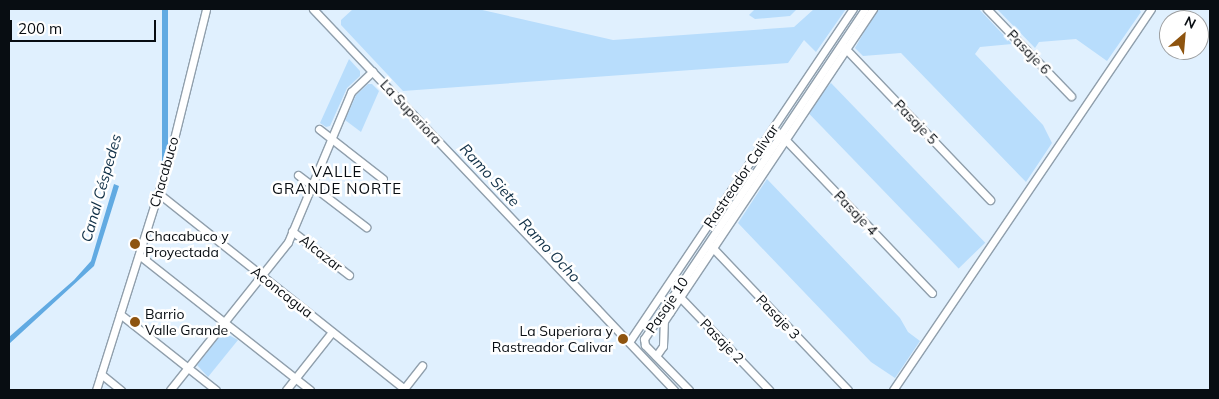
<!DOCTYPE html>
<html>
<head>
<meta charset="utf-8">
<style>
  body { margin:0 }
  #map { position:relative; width:1219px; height:399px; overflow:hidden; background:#e0f0fe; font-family:Mulish,sans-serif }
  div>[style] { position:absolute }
  .green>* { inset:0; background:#b8ddfc; transform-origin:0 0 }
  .water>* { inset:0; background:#61aae2; transform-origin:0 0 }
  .stream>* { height:1px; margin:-0.5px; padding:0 0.5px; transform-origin:0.5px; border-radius:0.5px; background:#61aae2 }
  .roads { filter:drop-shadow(1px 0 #909fac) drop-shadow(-1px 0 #909fac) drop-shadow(0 1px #909fac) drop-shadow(0 -1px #909fac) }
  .minor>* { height:7px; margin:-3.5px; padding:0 3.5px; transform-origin:3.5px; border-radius:3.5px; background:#fff }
  .dots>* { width:14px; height:14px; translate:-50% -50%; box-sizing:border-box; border:2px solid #fff; border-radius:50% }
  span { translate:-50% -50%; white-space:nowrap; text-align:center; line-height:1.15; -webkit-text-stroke:5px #fff; paint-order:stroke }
  .street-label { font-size:14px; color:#080d12 }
  .poi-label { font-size:14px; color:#080d12 }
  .left { translate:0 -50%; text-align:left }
  .right { translate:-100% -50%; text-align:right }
  .neighbourhood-label { font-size:15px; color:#080d12; letter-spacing:1px }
  .water-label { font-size:15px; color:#0f2f46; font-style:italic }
  .frame { position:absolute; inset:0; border:10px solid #080d12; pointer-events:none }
  .north { position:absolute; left:1159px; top:10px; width:50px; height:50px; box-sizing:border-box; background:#fff; border:1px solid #9c9ea0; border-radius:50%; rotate:27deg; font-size:14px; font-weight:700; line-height:20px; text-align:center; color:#080d12 }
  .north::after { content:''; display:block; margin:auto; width:18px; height:22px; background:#8e540f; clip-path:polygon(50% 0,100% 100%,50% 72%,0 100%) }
  .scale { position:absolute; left:10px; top:20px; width:146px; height:22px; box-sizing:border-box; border:2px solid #080d12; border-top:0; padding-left:6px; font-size:15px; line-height:18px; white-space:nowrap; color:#080d12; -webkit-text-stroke:4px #fff; paint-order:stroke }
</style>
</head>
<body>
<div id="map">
  <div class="green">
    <div style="clip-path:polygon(353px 9px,478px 9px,613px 40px,794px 27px,814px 9px,846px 9px,816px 52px,804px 40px,788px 63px,403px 91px,341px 25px,341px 20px)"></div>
    <div style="clip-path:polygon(755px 9px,796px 9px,796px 10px,790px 16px,755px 19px,749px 15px)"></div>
    <div style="clip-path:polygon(877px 9px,979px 9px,1012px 44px,980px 47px,975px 54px,1043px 125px,1052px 143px,1026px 182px,901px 53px,863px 56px,855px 48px)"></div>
    <div style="clip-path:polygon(997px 9px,1139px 9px,1141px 12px,1107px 61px,1076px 39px,1039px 42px,1035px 48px)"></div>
    <div style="clip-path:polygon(349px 59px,360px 71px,360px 76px,347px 88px,330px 126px,326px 127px,320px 123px)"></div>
    <div style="left:831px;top:83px;width:222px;height:37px;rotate:46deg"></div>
    <div style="clip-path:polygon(368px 84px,372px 84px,379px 91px,361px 132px,345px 120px,356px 95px)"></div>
    <div style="clip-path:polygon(767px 179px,900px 318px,908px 332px,920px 341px,895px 378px,871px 362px,738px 223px)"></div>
    <div style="clip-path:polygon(223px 332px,238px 340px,208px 377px,197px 365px)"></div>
  </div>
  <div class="water">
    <div style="left:162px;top:9px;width:6px;height:178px"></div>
    <div style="clip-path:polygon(114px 184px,119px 186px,94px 266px,9px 344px,9px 337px,74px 280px,91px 261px)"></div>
  </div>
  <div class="stream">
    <div style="left:319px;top:9px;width:4px;rotate:45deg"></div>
    <div style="left:336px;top:27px;width:427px;rotate:46.6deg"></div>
    <div style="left:531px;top:244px;width:201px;rotate:46.6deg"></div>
  </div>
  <div class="roads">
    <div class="minor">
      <div style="left:313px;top:9px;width:525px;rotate:46.54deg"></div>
      <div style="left:987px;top:9px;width:121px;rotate:46deg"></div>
      <div style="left:843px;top:46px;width:213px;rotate:46.3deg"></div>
      <div style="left:319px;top:129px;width:81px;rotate:38deg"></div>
      <div style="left:782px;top:136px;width:217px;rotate:46.3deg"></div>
      <div style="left:298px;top:175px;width:86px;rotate:37.4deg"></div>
      <div style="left:158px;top:193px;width:317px;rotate:38.5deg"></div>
      <div style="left:292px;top:231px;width:72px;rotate:37.7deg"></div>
      <div style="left:710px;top:245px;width:200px;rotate:46.4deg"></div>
      <div style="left:139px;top:255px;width:218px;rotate:38.3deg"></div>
      <div style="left:678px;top:295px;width:132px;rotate:46.2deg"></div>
      <div style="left:120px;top:314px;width:122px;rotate:38.4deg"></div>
      <div style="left:629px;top:342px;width:401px;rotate:-56.1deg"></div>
      <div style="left:656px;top:356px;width:12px;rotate:-55deg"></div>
      <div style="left:663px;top:346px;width:25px;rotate:-88deg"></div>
      <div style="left:664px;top:321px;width:11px;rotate:-56deg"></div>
      <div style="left:670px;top:312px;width:365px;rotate:-56.2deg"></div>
      <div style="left:101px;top:374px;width:26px;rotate:39deg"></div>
      <div style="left:96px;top:390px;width:246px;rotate:-72.5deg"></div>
      <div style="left:170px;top:155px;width:150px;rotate:-76.1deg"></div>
      <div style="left:170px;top:390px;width:189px;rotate:-51.4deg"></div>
      <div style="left:288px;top:242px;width:163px;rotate:-67.2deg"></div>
      <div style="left:351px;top:92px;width:30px;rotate:-44deg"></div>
      <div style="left:286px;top:390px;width:74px;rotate:-51.6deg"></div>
      <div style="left:403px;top:390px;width:31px;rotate:-52deg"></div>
      <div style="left:689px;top:390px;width:63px;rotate:-134.4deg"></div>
      <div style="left:645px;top:345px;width:6px;rotate:-99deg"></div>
      <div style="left:644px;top:339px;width:397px;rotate:-56.2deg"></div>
      <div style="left:893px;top:390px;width:460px;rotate:-55.9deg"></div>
    </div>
  </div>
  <div class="dots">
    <div style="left:135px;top:244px;background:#8e540f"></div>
    <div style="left:135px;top:322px;background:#8e540f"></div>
    <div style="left:623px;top:339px;background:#8e540f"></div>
  </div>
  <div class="street-label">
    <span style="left:1029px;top:52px;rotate:46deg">Pasaje 6</span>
    <span style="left:411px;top:112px;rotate:47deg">La Superiora</span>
    <span style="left:916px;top:122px;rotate:46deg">Pasaje 5</span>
    <span style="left:164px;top:172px;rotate:-74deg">Chacabuco</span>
    <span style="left:741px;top:176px;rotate:-56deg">Rastreador Calivar</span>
    <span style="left:856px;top:213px;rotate:46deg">Pasaje 4</span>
    <span style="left:321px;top:253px;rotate:38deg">Alcazar</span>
    <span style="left:282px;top:292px;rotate:38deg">Aconcagua</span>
    <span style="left:667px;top:305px;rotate:-56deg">Pasaje 10</span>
    <span style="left:778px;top:317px;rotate:46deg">Pasaje 3</span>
    <span style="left:722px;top:341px;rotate:46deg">Pasaje 2</span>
  </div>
  <div class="poi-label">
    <span class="left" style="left:145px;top:244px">Chacabuco y<br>Proyectada</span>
    <span class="left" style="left:145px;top:322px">Barrio<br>Valle Grande</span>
    <span class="right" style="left:613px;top:339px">La Superiora y<br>Rastreador Calivar</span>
  </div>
  <div class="neighbourhood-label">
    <span style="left:337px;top:180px">VALLE<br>GRANDE NORTE</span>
  </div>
  <div class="water-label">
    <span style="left:490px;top:175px;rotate:47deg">Ramo Siete</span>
    <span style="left:101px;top:188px;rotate:-74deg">Canal Céspedes</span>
    <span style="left:550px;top:250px;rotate:47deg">Ramo Ocho</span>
  </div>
  <div class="frame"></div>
  <div class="north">N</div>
  <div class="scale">200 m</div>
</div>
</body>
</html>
